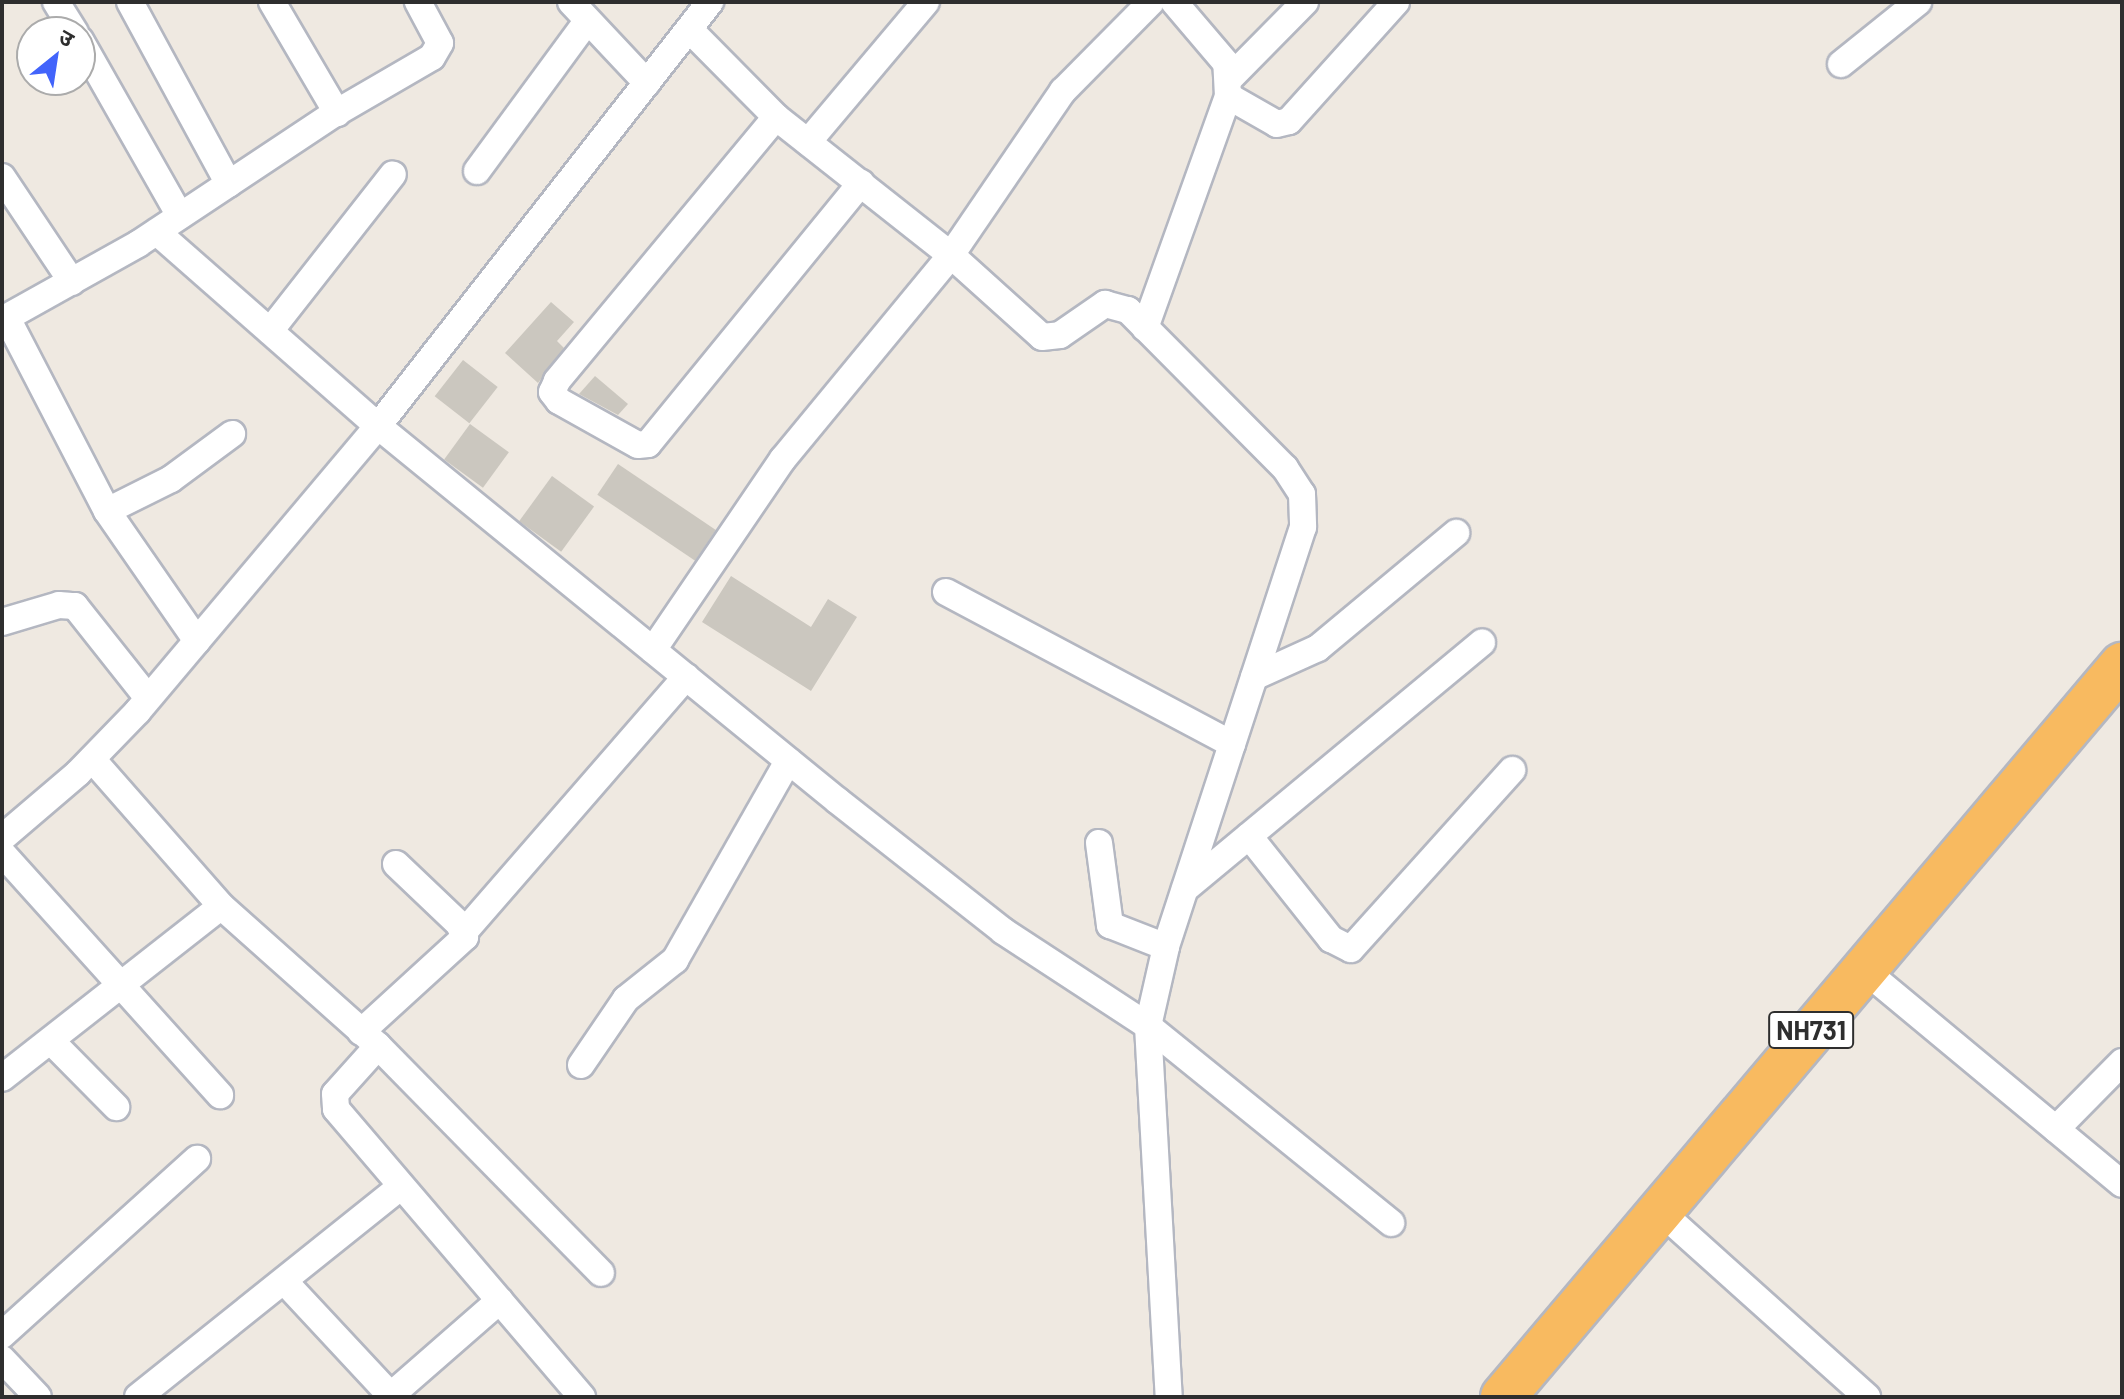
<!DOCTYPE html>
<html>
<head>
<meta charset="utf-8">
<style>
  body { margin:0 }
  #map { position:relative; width:2124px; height:1399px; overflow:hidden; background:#efe9e1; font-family:Barlow,"Noto Sans Devanagari",sans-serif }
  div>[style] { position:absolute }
  .building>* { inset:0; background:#cbc7bf; transform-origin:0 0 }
  .roads { filter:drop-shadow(2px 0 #b4b7c1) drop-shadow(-2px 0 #b4b7c1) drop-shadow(0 2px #b4b7c1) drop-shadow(0 -2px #b4b7c1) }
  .minor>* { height:26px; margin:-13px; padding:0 13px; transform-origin:13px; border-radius:13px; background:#fff }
  .trunk>* { height:44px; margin:-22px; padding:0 22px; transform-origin:22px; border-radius:22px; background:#f8ba60 }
  span { translate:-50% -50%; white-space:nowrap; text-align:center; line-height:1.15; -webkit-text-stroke:6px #fff; paint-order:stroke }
  .shield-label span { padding:2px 6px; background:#fff; border:2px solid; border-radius:6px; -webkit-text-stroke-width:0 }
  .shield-label { font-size:26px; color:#2e2e2e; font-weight:700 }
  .frame { position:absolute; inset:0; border:4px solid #2e2e2e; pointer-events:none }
  .north { position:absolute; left:16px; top:16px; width:80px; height:80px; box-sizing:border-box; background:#fff; border:2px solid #ababab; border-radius:50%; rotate:30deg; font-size:22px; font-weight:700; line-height:32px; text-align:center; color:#2e2e2e }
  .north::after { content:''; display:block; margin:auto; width:28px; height:36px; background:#4264fb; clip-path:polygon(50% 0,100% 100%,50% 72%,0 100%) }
</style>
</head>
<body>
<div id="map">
  <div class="building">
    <div style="clip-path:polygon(551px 302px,574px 322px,557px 341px,564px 348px,538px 383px,505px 353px)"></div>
    <div style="left:463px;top:360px;width:44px;height:46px;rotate:38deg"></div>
    <div style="clip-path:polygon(595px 376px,628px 404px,618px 415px,579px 394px)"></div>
    <div style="left:470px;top:424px;width:48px;height:44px;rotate:36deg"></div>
    <div style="left:618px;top:464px;width:118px;height:37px;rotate:34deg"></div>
    <div style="left:552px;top:476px;width:52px;height:56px;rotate:36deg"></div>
    <div style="clip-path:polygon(731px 576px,811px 627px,828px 599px,857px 617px,811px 691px,702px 622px)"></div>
  </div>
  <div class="roads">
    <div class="minor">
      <div style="left:56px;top:2px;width:36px;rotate:58deg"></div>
      <div style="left:130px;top:2px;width:207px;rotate:61.5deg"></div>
      <div style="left:272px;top:2px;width:129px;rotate:59.6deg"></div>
      <div style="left:571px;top:2px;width:111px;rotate:46.8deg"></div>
      <div style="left:689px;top:29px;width:124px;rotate:45.3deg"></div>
      <div style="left:776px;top:117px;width:223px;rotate:38.3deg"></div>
      <div style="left:951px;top:255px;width:122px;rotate:42deg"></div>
      <div style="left:1042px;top:337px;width:18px;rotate:-6deg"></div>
      <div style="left:1060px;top:335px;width:55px;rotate:-34.6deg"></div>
      <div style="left:1105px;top:304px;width:24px;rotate:15deg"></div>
      <div style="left:1128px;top:310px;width:223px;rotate:45.2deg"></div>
      <div style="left:1285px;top:468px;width:31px;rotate:57deg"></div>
      <div style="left:1302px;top:494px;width:33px;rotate:88deg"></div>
      <div style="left:1303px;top:527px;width:442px;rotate:108.1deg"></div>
      <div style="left:1166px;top:947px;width:81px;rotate:102.8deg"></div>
      <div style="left:1148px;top:1026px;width:372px;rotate:86.8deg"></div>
      <div style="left:80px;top:40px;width:202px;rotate:60.4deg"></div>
      <div style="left:1841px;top:64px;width:99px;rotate:-38.8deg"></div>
      <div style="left:1230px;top:78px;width:107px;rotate:-45.4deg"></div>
      <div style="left:1228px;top:96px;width:56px;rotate:29.7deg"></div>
      <div style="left:1277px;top:124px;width:12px;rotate:-14deg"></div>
      <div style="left:1289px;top:121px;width:160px;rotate:-48deg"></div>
      <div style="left:776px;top:117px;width:343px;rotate:129.7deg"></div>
      <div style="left:557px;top:381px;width:12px;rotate:114deg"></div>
      <div style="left:552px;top:392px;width:11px;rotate:52deg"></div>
      <div style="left:559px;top:401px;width:90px;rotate:29.1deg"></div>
      <div style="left:638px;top:445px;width:10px;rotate:-6deg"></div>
      <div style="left:648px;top:444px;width:337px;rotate:-50.8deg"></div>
      <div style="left:808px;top:142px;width:183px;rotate:-49.9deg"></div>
      <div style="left:477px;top:171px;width:186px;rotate:-53.7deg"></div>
      <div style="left:2px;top:177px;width:126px;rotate:56.3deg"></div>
      <div style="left:157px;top:232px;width:294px;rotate:41.3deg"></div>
      <div style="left:378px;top:426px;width:593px;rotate:39.19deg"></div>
      <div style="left:838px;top:801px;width:210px;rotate:38.2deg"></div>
      <div style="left:1003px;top:931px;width:173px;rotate:33.2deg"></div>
      <div style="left:1148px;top:1026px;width:313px;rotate:39deg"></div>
      <div style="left:7px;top:318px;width:217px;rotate:62.6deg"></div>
      <div style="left:107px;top:511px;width:158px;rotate:55.3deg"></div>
      <div style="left:2px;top:320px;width:156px;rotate:-29.2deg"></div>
      <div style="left:138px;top:244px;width:235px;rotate:-33.6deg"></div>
      <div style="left:334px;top:114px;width:113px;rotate:-30.2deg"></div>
      <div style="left:432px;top:57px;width:16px;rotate:-60deg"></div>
      <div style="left:440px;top:43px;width:47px;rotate:-118.2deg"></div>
      <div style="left:1145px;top:328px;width:246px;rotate:-70.3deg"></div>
      <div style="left:1228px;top:96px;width:33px;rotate:-93deg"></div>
      <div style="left:1226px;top:63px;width:80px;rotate:-130.4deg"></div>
      <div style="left:270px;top:331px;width:199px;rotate:-51.9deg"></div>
      <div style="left:107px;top:511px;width:72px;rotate:-26.6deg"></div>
      <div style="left:171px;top:479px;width:76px;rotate:-36.4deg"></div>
      <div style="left:946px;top:592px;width:324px;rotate:28deg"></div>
      <div style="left:2px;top:622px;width:59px;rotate:-16.6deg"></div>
      <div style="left:59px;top:605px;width:16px;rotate:4deg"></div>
      <div style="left:75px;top:606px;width:117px;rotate:51.6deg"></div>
      <div style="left:653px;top:650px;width:231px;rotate:-55.8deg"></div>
      <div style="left:783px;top:459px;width:264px;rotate:-50.5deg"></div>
      <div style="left:951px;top:255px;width:199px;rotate:-55.7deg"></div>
      <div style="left:1063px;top:91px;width:125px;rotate:-45.3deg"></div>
      <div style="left:1254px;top:677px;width:70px;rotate:-24.4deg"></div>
      <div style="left:1318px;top:648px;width:180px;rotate:-39.8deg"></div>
      <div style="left:92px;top:759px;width:196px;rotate:48.7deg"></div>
      <div style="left:221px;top:906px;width:210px;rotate:41.7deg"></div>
      <div style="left:378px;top:1046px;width:318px;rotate:45.5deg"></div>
      <div style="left:1249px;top:836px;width:132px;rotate:51.5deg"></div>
      <div style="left:1331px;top:939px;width:22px;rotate:27deg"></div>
      <div style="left:1351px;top:949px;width:241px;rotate:-48deg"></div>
      <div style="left:2px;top:838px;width:100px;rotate:-40.5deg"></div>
      <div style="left:78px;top:773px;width:86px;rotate:-45.9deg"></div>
      <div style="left:138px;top:711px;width:373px;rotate:-49.9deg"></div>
      <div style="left:378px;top:426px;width:539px;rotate:-51.94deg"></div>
      <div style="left:1099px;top:843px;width:83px;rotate:82.4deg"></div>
      <div style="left:1110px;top:925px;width:60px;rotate:21.4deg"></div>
      <div style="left:2px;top:853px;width:326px;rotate:48deg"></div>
      <div style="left:1185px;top:889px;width:386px;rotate:-39.7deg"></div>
      <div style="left:465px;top:931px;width:337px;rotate:-49deg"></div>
      <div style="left:1862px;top:968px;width:338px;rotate:39.7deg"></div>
      <div style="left:361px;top:1032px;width:141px;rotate:-42.4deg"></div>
      <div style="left:465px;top:937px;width:14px;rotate:-115deg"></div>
      <div style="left:459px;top:924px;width:87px;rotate:-136.4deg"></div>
      <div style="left:51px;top:1041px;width:93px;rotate:45.4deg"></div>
      <div style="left:378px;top:1046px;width:64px;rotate:131.9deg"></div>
      <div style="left:335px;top:1094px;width:15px;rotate:86deg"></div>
      <div style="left:336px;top:1109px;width:379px;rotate:49.5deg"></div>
      <div style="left:581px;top:1065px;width:80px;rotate:-55.7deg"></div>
      <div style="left:626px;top:999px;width:63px;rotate:-38.5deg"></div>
      <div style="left:675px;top:960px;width:229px;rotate:-60.4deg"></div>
      <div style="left:2px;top:1078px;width:278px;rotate:-38.1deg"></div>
      <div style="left:2056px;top:1129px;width:94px;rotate:-45.4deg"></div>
      <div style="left:1661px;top:1212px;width:277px;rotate:41.9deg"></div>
      <div style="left:284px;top:1281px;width:158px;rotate:47deg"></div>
      <div style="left:2px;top:1335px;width:263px;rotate:-42.1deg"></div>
      <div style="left:2px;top:1359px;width:52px;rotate:46.5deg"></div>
      <div style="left:138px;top:1397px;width:337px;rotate:-38.7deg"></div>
      <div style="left:389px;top:1397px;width:147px;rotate:-41.1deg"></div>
    </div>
    <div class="trunk">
      <div style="left:1503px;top:1397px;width:959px;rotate:-49.78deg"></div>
    </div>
  </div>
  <div class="shield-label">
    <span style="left:1811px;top:1030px">NH731</span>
  </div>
  <div class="frame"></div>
  <div class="north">उ</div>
</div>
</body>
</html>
